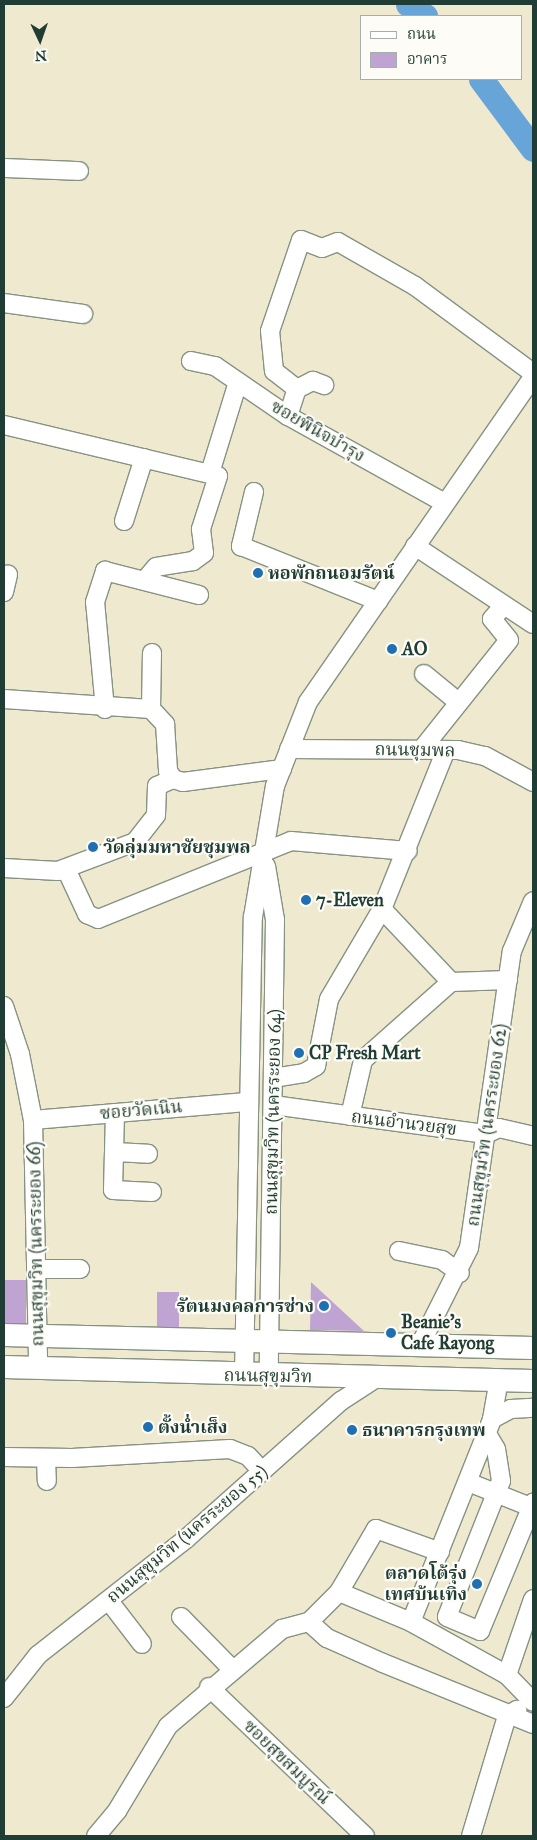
<!DOCTYPE html>
<html>
<head>
<meta charset="utf-8">
<style>
  body { margin:0 }
  #map { position:relative; width:537px; height:1840px; overflow:hidden; background:#eee9cf; font-family:"IM FELL Great Primer","Noto Serif Thai",serif }
  div>[style] { position:absolute }
  .river>* { height:25px; margin:-12.5px; padding:0 12.5px; transform-origin:12.5px; border-radius:12.5px; background:#67a4d8 }
  .building>* { inset:0; background:#bfa4d3; transform-origin:0 0 }
  .roads { filter:drop-shadow(1px 0 #869382) drop-shadow(-1px 0 #869382) drop-shadow(0 1px #869382) drop-shadow(0 -1px #869382) }
  .minor>* { height:18px; margin:-9px; padding:0 9px; transform-origin:9px; border-radius:9px; background:#fff }
  .major>* { height:22px; margin:-11px; padding:0 11px; transform-origin:11px; border-radius:11px; background:#fff }
  .dots>* { width:14px; height:14px; translate:-50% -50%; box-sizing:border-box; border:2px solid #fdfcf7; border-radius:50% }
  span { translate:-50% -50%; white-space:nowrap; text-align:center; line-height:1.15; -webkit-text-stroke:4.5px #fdfcf7; paint-order:stroke }
  .street-label { font-size:18px; color:#1f3d34 }
  .poi-label { font-size:18px; color:#1f3d34; font-weight:700 }
  .left { translate:0 -50%; text-align:left }
  .right { translate:-100% -50%; text-align:right }
  .frame { position:absolute; inset:0; border:5px solid #1f3d34; pointer-events:none }
  .legend { position:absolute; left:360px; top:15px; width:162px; height:65px; box-sizing:border-box; background:#fdfcf7; border:1px solid #a4b0a9; margin:0; padding:6px 9px; list-style:none; font-size:15px; color:#1f3d34 }
  .legend li { display:flex; align-items:center; gap:10px; height:25px }
  .legend b { width:25px; border:1px solid #a4b0a9 }
  .north { position:absolute; left:15px; top:15px; width:50px; height:50px; -webkit-text-stroke:4px #fdfcf7; paint-order:stroke; rotate:177deg; font-size:14px; font-weight:700; line-height:20px; text-align:center; color:#1f3d34 }
  .north::after { content:''; display:block; margin:auto; width:18px; height:22px; background:#1f3d34; clip-path:polygon(50% 0,100% 100%,50% 72%,0 100%) }
</style>
</head>
<body>
<div id="map">
  <div class="river">
    <div style="left:408px;top:4px;width:21px;rotate:35deg"></div>
    <div style="left:481px;top:79px;width:87px;rotate:53.4deg"></div>
  </div>
  <div class="building">
    <div style="left:4px;top:1280px;width:22px;height:48px"></div>
    <div style="clip-path:polygon(311px 1282px,364px 1331px,310px 1330px)"></div>
    <div style="left:157px;top:1292px;width:22px;height:37px"></div>
  </div>
  <div class="roads">
    <div class="minor">
      <div style="left:4px;top:168px;width:75px;rotate:2.3deg"></div>
      <div style="left:4px;top:303px;width:80px;rotate:7.9deg"></div>
      <div style="left:191px;top:361px;width:25px;rotate:12deg"></div>
      <div style="left:215px;top:366px;width:88px;rotate:34.4deg"></div>
      <div style="left:288px;top:416px;width:179px;rotate:29deg"></div>
      <div style="left:297px;top:389px;width:18px;rotate:-27deg"></div>
      <div style="left:313px;top:381px;width:12px;rotate:20deg"></div>
      <div style="left:288px;top:416px;width:28px;rotate:-72deg"></div>
      <div style="left:297px;top:389px;width:29px;rotate:-142deg"></div>
      <div style="left:274px;top:371px;width:40px;rotate:-95.7deg"></div>
      <div style="left:270px;top:331px;width:96px;rotate:-71.2deg"></div>
      <div style="left:301px;top:240px;width:22px;rotate:21deg"></div>
      <div style="left:322px;top:248px;width:17px;rotate:-21deg"></div>
      <div style="left:338px;top:242px;width:89px;rotate:29.7deg"></div>
      <div style="left:415px;top:286px;width:147px;rotate:36.4deg"></div>
      <div style="left:4px;top:425px;width:220px;rotate:13.4deg"></div>
      <div style="left:218px;top:476px;width:56px;rotate:107.8deg"></div>
      <div style="left:201px;top:529px;width:24px;rotate:83deg"></div>
      <div style="left:204px;top:553px;width:14px;rotate:144deg"></div>
      <div style="left:193px;top:561px;width:37px;rotate:171deg"></div>
      <div style="left:156px;top:567px;width:16px;rotate:130deg"></div>
      <div style="left:210px;top:473px;width:95px;rotate:-72.9deg"></div>
      <div style="left:254px;top:492px;width:56px;rotate:103.5deg"></div>
      <div style="left:241px;top:546px;width:148px;rotate:21.9deg"></div>
      <div style="left:124px;top:521px;width:66px;rotate:-72.4deg"></div>
      <div style="left:415px;top:546px;width:141px;rotate:33.5deg"></div>
      <div style="left:4px;top:592px;width:18px;rotate:-77deg"></div>
      <div style="left:424px;top:674px;width:43px;rotate:39.3deg"></div>
      <div style="left:4px;top:699px;width:147px;rotate:3.9deg"></div>
      <div style="left:151px;top:709px;width:21px;rotate:47deg"></div>
      <div style="left:165px;top:724px;width:47px;rotate:86.3deg"></div>
      <div style="left:168px;top:771px;width:9px;rotate:58deg"></div>
      <div style="left:105px;top:709px;width:107px;rotate:-95.3deg"></div>
      <div style="left:95px;top:602px;width:33px;rotate:-72deg"></div>
      <div style="left:105px;top:571px;width:97px;rotate:14.3deg"></div>
      <div style="left:151px;top:709px;width:56px;rotate:-89deg"></div>
      <div style="left:289px;top:749px;width:169px;rotate:0.3deg"></div>
      <div style="left:458px;top:750px;width:28px;rotate:13deg"></div>
      <div style="left:485px;top:756px;width:55px;rotate:28.4deg"></div>
      <div style="left:422px;top:749px;width:139px;rotate:-51.4deg"></div>
      <div style="left:509px;top:640px;width:27px;rotate:-129deg"></div>
      <div style="left:492px;top:619px;width:18px;rotate:-49deg"></div>
      <div style="left:173px;top:779px;width:10px;rotate:17deg"></div>
      <div style="left:183px;top:782px;width:100px;rotate:-7.5deg"></div>
      <div style="left:266px;top:866px;width:55px;rotate:80.5deg"></div>
      <div style="left:275px;top:920px;width:456px;rotate:90.8deg"></div>
      <div style="left:4px;top:868px;width:54px;rotate:3.2deg"></div>
      <div style="left:58px;top:871px;width:82px;rotate:-20.6deg"></div>
      <div style="left:135px;top:842px;width:34px;rotate:-52deg"></div>
      <div style="left:156px;top:815px;width:29px;rotate:-88deg"></div>
      <div style="left:157px;top:786px;width:17px;rotate:-24deg"></div>
      <div style="left:66px;top:869px;width:50px;rotate:65deg"></div>
      <div style="left:87px;top:914px;width:12px;rotate:24deg"></div>
      <div style="left:98px;top:919px;width:208px;rotate:-22deg"></div>
      <div style="left:291px;top:841px;width:117px;rotate:4.9deg"></div>
      <div style="left:382px;top:909px;width:100px;rotate:46.6deg"></div>
      <div style="left:4px;top:1006px;width:51px;rotate:71.6deg"></div>
      <div style="left:20px;top:1054px;width:67px;rotate:78.9deg"></div>
      <div style="left:33px;top:1120px;width:248px;rotate:88.8deg"></div>
      <div style="left:273px;top:1078px;width:31px;rotate:-9deg"></div>
      <div style="left:304px;top:1073px;width:14px;rotate:-30deg"></div>
      <div style="left:316px;top:1066px;width:68px;rotate:-79deg"></div>
      <div style="left:329px;top:999px;width:104px;rotate:-59.5deg"></div>
      <div style="left:382px;top:909px;width:171px;rotate:-68.1deg"></div>
      <div style="left:273px;top:1105px;width:215px;rotate:7.8deg"></div>
      <div style="left:486px;top:1134px;width:14px;rotate:-25deg"></div>
      <div style="left:499px;top:1128px;width:35px;rotate:13deg"></div>
      <div style="left:115px;top:1113px;width:77px;rotate:91.5deg"></div>
      <div style="left:113px;top:1190px;width:39px;rotate:3deg"></div>
      <div style="left:350px;top:1116px;width:57px;rotate:-76.9deg"></div>
      <div style="left:363px;top:1060px;width:118px;rotate:-41.6deg"></div>
      <div style="left:451px;top:982px;width:57px;rotate:-2deg"></div>
      <div style="left:33px;top:1120px;width:217px;rotate:-4.8deg"></div>
      <div style="left:115px;top:1152px;width:33px;rotate:3deg"></div>
      <div style="left:399px;top:1251px;width:44px;rotate:11.8deg"></div>
      <div style="left:442px;top:1260px;width:22px;rotate:36deg"></div>
      <div style="left:36px;top:1269px;width:44px"></div>
      <div style="left:421px;top:1343px;width:106px;rotate:-63.2deg"></div>
      <div style="left:469px;top:1248px;width:300px;rotate:-81.8deg"></div>
      <div style="left:512px;top:951px;width:54px;rotate:-67.2deg"></div>
      <div style="left:244px;top:1375px;width:458px;rotate:-88.9deg"></div>
      <div style="left:253px;top:917px;width:133px;rotate:-80.5deg"></div>
      <div style="left:275px;top:786px;width:90px;rotate:-68.6deg"></div>
      <div style="left:308px;top:702px;width:395px;rotate:-55.3deg"></div>
      <div style="left:492px;top:1419px;width:21px;rotate:-28deg"></div>
      <div style="left:511px;top:1409px;width:22px;rotate:-3deg"></div>
      <div style="left:487px;top:1434px;width:17px;rotate:59deg"></div>
      <div style="left:496px;top:1449px;width:32px;rotate:81deg"></div>
      <div style="left:501px;top:1481px;width:146px;rotate:111.7deg"></div>
      <div style="left:447px;top:1617px;width:36px;rotate:23deg"></div>
      <div style="left:480px;top:1631px;width:139px;rotate:-67.5deg"></div>
      <div style="left:4px;top:1457px;width:68px;rotate:0.8deg"></div>
      <div style="left:72px;top:1458px;width:158px;rotate:-3.3deg"></div>
      <div style="left:230px;top:1449px;width:19px;rotate:21deg"></div>
      <div style="left:248px;top:1456px;width:21px;rotate:47deg"></div>
      <div style="left:46px;top:1458px;width:23px;rotate:88deg"></div>
      <div style="left:468px;top:1482px;width:70px;rotate:21.8deg"></div>
      <div style="left:339px;top:1592px;width:78px;rotate:22.6deg"></div>
      <div style="left:411px;top:1622px;width:110px;rotate:28.9deg"></div>
      <div style="left:507px;top:1675px;width:37px;rotate:46deg"></div>
      <div style="left:109px;top:1601px;width:54px;rotate:52.5deg"></div>
      <div style="left:181px;top:1617px;width:73px;rotate:45.6deg"></div>
      <div style="left:309px;top:1622px;width:24px;rotate:42deg"></div>
      <div style="left:327px;top:1638px;width:61px;rotate:24.1deg"></div>
      <div style="left:383px;top:1663px;width:162px;rotate:22.1deg"></div>
      <div style="left:411px;top:1622px;width:219px;rotate:-68.2deg"></div>
      <div style="left:492px;top:1419px;width:39px;rotate:-80deg"></div>
      <div style="left:507px;top:1675px;width:80px;rotate:-71.1deg"></div>
      <div style="left:209px;top:1687px;width:216px;rotate:43.7deg"></div>
      <div style="left:4px;top:1698px;width:55px;rotate:-51.7deg"></div>
      <div style="left:38px;top:1655px;width:189px;rotate:-38.1deg"></div>
      <div style="left:187px;top:1538px;width:206px;rotate:-41.7deg"></div>
      <div style="left:341px;top:1401px;width:44px;rotate:-33deg"></div>
      <div style="left:96px;top:1836px;width:33px;rotate:-50deg"></div>
      <div style="left:117px;top:1811px;width:99px;rotate:-59deg"></div>
      <div style="left:168px;top:1726px;width:150px;rotate:-40.4deg"></div>
      <div style="left:282px;top:1629px;width:28px;rotate:-15deg"></div>
      <div style="left:309px;top:1622px;width:42px;rotate:-45deg"></div>
      <div style="left:339px;top:1592px;width:73px;rotate:-59.6deg"></div>
      <div style="left:376px;top:1529px;width:68px;rotate:19.8deg"></div>
      <div style="left:471px;top:1836px;width:125px;rotate:-73.3deg"></div>
      <div style="left:507px;top:1716px;width:12px;rotate:-31deg"></div>
    </div>
    <div class="major">
      <div style="left:4px;top:1335px;width:529px;rotate:1.41deg"></div>
      <div style="left:4px;top:1367px;width:529px;rotate:1.52deg"></div>
    </div>
  </div>
  <div class="dots">
    <div style="left:258px;top:573px;background:#1f6fb2"></div>
    <div style="left:392px;top:649px;background:#1f6fb2"></div>
    <div style="left:93px;top:847px;background:#1f6fb2"></div>
    <div style="left:306px;top:900px;background:#1f6fb2"></div>
    <div style="left:299px;top:1053px;background:#1f6fb2"></div>
    <div style="left:324px;top:1306px;background:#1f6fb2"></div>
    <div style="left:391px;top:1333px;background:#1f6fb2"></div>
    <div style="left:148px;top:1427px;background:#1f6fb2"></div>
    <div style="left:352px;top:1430px;background:#1f6fb2"></div>
    <div style="left:477px;top:1584px;background:#1f6fb2"></div>
  </div>
  <div class="street-label">
    <span style="left:318px;top:431px;rotate:30deg">ซอยพินิจบำรุง</span>
    <span style="left:415px;top:750px;rotate:1deg">ถนนชุมพล</span>
    <span style="left:141px;top:1110px;rotate:-5deg">ซอยวัดเนิน</span>
    <span style="left:273px;top:1112px;rotate:-89deg">ถนนสุขุมวิท (นครระยอง 64)</span>
    <span style="left:404px;top:1123px;rotate:7deg">ถนนอำนวยสุข</span>
    <span style="left:487px;top:1125px;rotate:-82deg">ถนนสุขุมวิท (นครระยอง 62)</span>
    <span style="left:36px;top:1244px;rotate:-91deg">ถนนสุขุมวิท (นครระยอง 66)</span>
    <span style="left:268px;top:1376px;rotate:1deg">ถนนสุขุมวิท</span>
    <span style="left:187px;top:1534px;rotate:-40deg">ถนนสุขุมวิท (นครระยอง 55)</span>
    <span style="left:287px;top:1762px;rotate:44deg">ซอยสุขสมบูรณ์</span>
  </div>
  <div class="poi-label">
    <span class="left" style="left:268px;top:573px">หอพักถนอมรัตน์</span>
    <span class="left" style="left:402px;top:649px">AO</span>
    <span class="left" style="left:103px;top:847px">วัดลุ่มมหาชัยชุมพล</span>
    <span class="left" style="left:316px;top:900px">7-Eleven</span>
    <span class="left" style="left:309px;top:1053px">CP Fresh Mart</span>
    <span class="right" style="left:314px;top:1306px">รัตนมงคลการช่าง</span>
    <span class="left" style="left:401px;top:1333px">Beanie's<br>Cafe Rayong</span>
    <span class="left" style="left:158px;top:1427px">ตั้งน่ำเส็ง</span>
    <span class="left" style="left:362px;top:1430px">ธนาคารกรุงเทพ</span>
    <span class="right" style="left:467px;top:1584px">ตลาดโต้รุ่ง<br>เทศบ้นเทิง</span>
  </div>
  <div class="frame"></div>
  <ul class="legend">
  <li><b style="height:6px;background:#fff"></b>ถนน</li>
  <li><b style="height:14px;background:#bfa4d3"></b>อาคาร</li>
  </ul>
  <div class="north">N</div>
</div>
</body>
</html>
